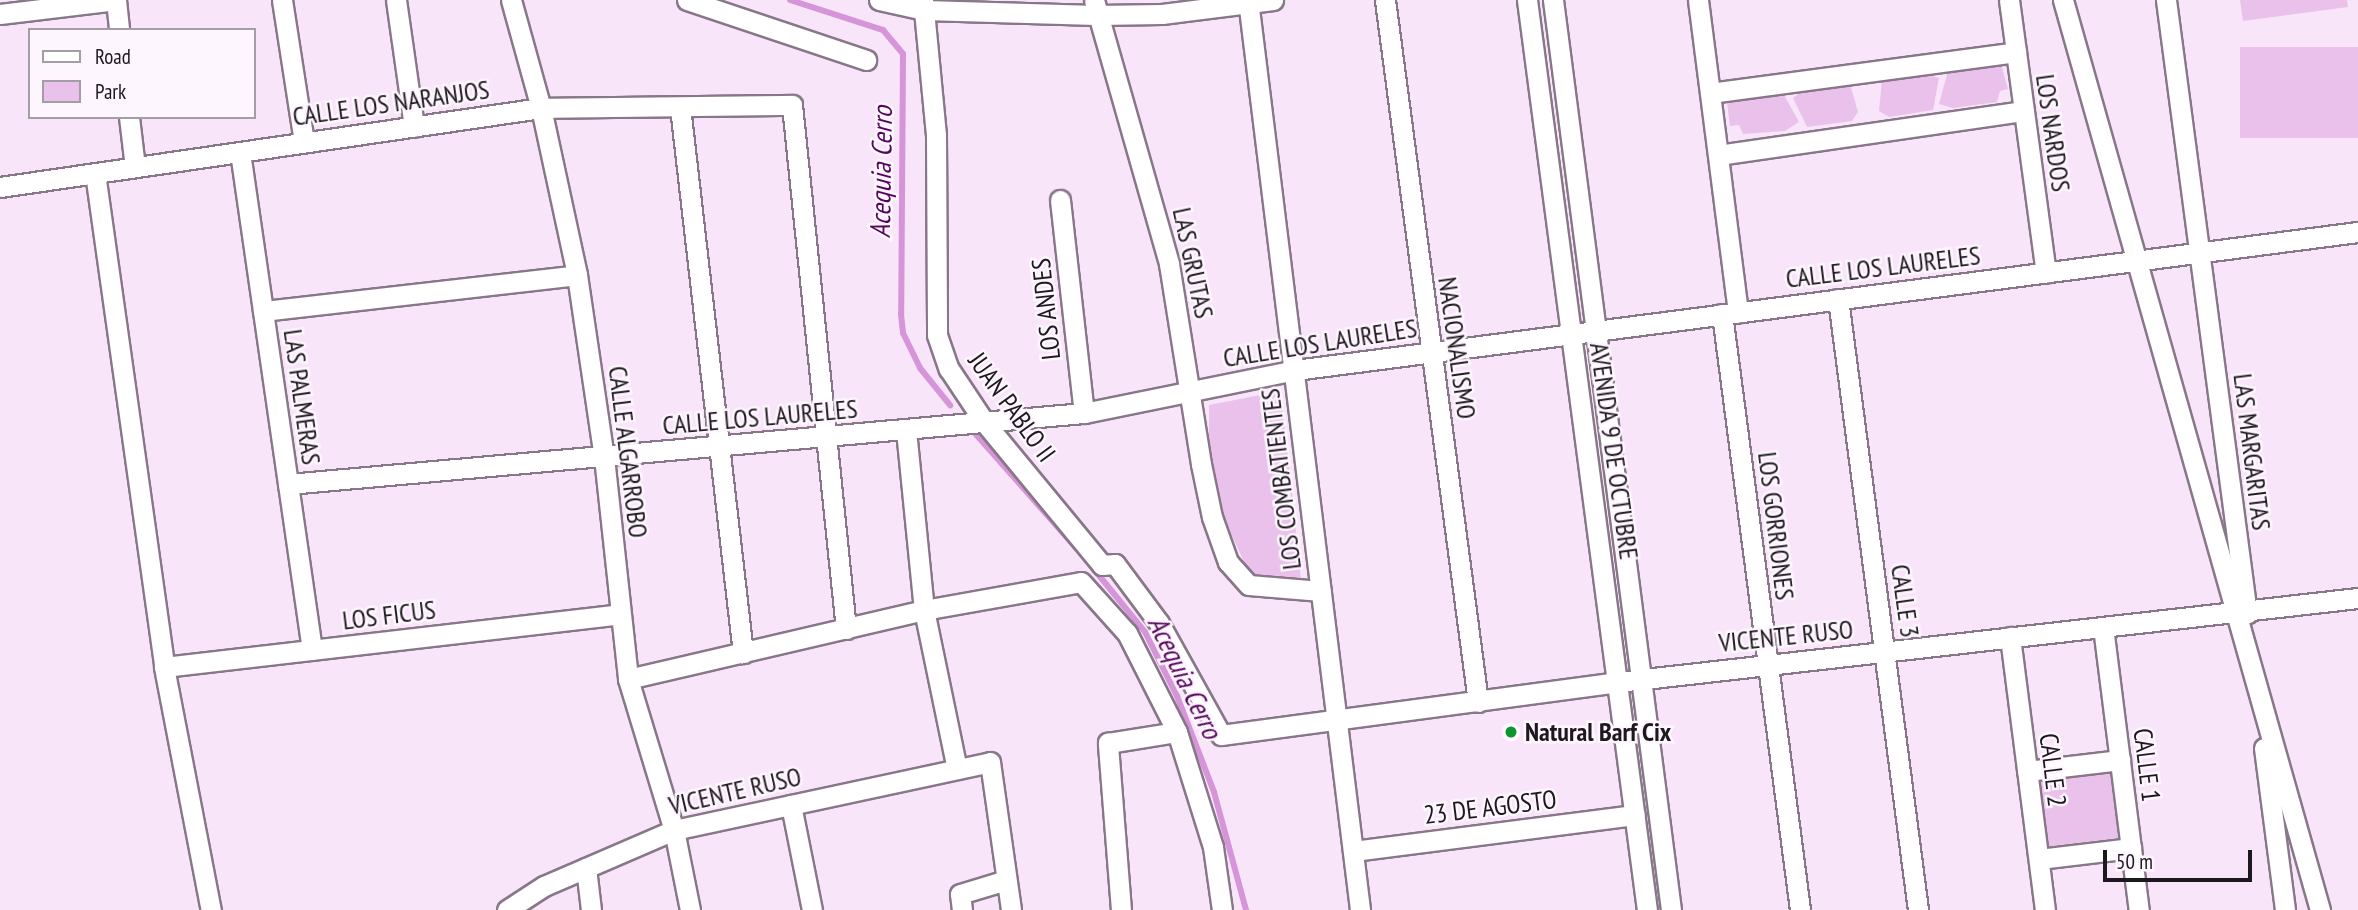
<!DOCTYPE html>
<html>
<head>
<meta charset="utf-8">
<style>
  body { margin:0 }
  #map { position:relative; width:2358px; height:910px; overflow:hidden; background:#f8e5f9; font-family:"PT Sans Narrow",sans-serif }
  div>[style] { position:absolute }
  .green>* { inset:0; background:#eac1eb; transform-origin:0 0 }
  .stream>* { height:6px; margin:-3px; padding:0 3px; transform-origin:3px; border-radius:3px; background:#d595d8 }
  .roads { filter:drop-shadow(2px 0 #878) drop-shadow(-2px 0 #878) drop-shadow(0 2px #878) drop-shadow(0 -2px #878) }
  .minor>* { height:19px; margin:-9.5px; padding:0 9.5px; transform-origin:9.5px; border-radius:9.5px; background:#fff }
  .dots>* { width:19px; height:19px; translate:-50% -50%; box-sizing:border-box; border:4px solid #fef6fe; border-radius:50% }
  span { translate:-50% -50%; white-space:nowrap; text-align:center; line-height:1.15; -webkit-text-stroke:5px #fef6fe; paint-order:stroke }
  .street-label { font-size:26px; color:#1d171e }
  .poi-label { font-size:26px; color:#1d171e; font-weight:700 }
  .left { translate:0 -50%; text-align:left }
  .water-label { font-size:28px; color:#56055c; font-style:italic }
  .legend { position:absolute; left:28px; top:28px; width:228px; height:91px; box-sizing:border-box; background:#fef6fe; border:2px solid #a49da4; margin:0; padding:9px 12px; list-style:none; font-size:21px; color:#1d171e }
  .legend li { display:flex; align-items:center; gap:14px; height:35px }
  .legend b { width:35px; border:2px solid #a49da4 }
  .scale { position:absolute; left:2103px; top:850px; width:149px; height:32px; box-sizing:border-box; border:4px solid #1d171e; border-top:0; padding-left:9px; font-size:21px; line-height:24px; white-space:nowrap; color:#1d171e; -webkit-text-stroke:5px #fef6fe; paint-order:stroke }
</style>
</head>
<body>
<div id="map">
  <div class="green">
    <div style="clip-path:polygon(2240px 0,2347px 0,2348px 7px,2243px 21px)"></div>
    <div style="left:2358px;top:47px;width:91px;height:118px;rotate:90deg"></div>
    <div style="clip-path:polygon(2001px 64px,2008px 89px,2000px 91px,1997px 102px,1953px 108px,1939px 104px,1948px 71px)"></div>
    <div style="clip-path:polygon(1925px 74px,1939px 78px,1933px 110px,1889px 117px,1879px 111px,1882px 80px)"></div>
    <div style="clip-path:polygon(1850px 84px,1858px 112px,1852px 121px,1807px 127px,1793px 98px,1804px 90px)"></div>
    <div style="clip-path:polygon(1783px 93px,1799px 122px,1785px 131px,1743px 134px,1739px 125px,1730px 126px,1727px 103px,1731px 100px)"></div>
    <div style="clip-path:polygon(1281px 391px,1301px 579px,1250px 575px,1224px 518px,1209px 442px,1209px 405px)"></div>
    <div style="left:2113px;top:768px;width:70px;height:74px;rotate:83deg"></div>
  </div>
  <div class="stream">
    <div style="left:790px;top:0;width:98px;rotate:17.9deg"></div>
    <div style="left:883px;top:30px;width:31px;rotate:50deg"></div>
    <div style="left:903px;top:54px;width:260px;rotate:90.4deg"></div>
    <div style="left:901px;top:314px;width:19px;rotate:84deg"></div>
    <div style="left:903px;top:333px;width:39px;rotate:64deg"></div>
    <div style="left:920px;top:368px;width:48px;rotate:51deg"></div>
    <div style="left:973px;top:431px;width:157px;rotate:48.6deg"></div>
    <div style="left:1093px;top:568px;width:82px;rotate:50.9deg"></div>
    <div style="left:1145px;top:632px;width:72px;rotate:63.4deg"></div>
    <div style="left:1177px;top:696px;width:103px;rotate:68.9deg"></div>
    <div style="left:1214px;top:792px;width:122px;rotate:74.8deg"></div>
  </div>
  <div class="roads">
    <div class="minor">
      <div style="left:116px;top:0;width:30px;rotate:84deg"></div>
      <div style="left:282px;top:0;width:144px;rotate:81.2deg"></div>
      <div style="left:396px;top:0;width:128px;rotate:81.9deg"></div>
      <div style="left:511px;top:0;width:112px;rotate:74.5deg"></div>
      <div style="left:541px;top:108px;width:171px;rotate:77.8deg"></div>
      <div style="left:577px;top:275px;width:184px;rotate:81.6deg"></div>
      <div style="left:604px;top:457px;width:223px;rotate:83.8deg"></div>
      <div style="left:628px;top:679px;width:158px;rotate:73.1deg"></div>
      <div style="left:674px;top:830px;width:82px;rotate:78.7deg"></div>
      <div style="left:687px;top:0;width:189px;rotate:18.5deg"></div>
      <div style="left:879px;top:0;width:46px;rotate:12.5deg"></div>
      <div style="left:924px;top:10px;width:172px;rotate:1.7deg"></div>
      <div style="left:1096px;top:15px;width:66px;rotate:-0.9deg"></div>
      <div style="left:1162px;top:14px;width:112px;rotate:-7.2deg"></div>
      <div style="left:923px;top:0;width:136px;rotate:84.5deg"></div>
      <div style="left:936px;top:135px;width:200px;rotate:89.7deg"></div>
      <div style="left:937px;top:335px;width:36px;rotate:71deg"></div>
      <div style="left:949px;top:369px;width:65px;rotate:56.3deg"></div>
      <div style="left:985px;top:423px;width:184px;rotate:50.5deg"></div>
      <div style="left:1102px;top:565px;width:13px;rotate:-4deg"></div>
      <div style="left:1115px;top:564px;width:74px;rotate:53.3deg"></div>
      <div style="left:1159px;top:623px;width:128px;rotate:61deg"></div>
      <div style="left:1221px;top:735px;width:401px;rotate:-7.6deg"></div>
      <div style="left:1618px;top:682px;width:745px;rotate:-6.48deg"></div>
      <div style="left:1094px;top:0;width:274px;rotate:74.1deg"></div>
      <div style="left:1169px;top:264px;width:203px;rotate:80.9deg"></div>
      <div style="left:1201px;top:464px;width:54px;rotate:78.3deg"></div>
      <div style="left:1212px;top:517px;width:48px;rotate:70.4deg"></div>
      <div style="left:1228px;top:562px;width:31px;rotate:48deg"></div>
      <div style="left:1249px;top:585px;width:72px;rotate:4.8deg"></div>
      <div style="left:1248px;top:0;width:917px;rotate:82.98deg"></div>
      <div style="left:1385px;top:0;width:708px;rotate:82.45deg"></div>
      <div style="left:1527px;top:0;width:918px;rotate:82.49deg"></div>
      <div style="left:1553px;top:0;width:918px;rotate:82.61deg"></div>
      <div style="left:1698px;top:0;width:315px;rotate:82.7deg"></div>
      <div style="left:2009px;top:0;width:275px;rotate:82.3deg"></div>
      <div style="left:2063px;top:0;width:946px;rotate:74.23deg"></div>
      <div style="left:2166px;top:0;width:619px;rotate:82.48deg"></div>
      <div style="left:0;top:14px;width:117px;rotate:-6.9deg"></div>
      <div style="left:1710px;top:93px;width:309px;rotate:-7.6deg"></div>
      <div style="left:680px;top:107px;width:550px;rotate:83.42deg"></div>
      <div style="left:129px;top:117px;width:50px;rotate:83.2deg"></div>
      <div style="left:240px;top:152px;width:503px;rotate:81.77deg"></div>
      <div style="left:1718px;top:155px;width:309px;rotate:-8.2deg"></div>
      <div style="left:95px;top:173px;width:499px;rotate:82deg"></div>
      <div style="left:164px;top:667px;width:248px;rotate:79.1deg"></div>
      <div style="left:0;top:187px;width:547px;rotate:-8.31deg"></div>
      <div style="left:541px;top:108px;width:251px;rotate:-0.7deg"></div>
      <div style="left:792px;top:105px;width:527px;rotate:84.12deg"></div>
      <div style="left:1060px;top:200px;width:214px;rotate:83.6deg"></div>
      <div style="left:1838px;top:299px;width:616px;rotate:82.54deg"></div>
      <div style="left:263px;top:311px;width:316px;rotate:-6.5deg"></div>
      <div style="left:1722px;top:314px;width:601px;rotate:82.54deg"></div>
      <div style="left:906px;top:430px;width:181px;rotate:84.3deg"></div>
      <div style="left:924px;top:610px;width:162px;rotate:78.3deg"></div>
      <div style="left:288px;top:484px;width:799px;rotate:-5.1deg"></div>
      <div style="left:1084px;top:413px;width:215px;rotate:-11.5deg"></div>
      <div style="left:1295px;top:370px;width:1072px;rotate:-7.4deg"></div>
      <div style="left:2103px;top:627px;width:285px;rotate:82.8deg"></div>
      <div style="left:2010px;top:637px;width:275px;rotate:82.7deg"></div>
      <div style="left:164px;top:667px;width:459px;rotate:-6.6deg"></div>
      <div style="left:628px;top:679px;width:304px;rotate:-13.1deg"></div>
      <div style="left:924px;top:610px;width:159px;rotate:-10.1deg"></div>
      <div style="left:1081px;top:582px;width:69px;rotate:48deg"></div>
      <div style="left:1127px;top:633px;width:111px;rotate:63.2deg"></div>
      <div style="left:1177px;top:732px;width:121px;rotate:72.6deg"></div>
      <div style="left:1213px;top:847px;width:64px;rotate:81.9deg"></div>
      <div style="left:2264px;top:748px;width:163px;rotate:82.6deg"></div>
      <div style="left:2027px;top:771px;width:94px;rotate:-6.7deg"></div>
      <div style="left:791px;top:805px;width:107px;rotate:78.7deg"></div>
      <div style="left:1353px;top:851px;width:284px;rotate:-7.3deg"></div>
      <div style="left:2039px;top:859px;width:93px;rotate:-6.8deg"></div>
      <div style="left:586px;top:868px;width:42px;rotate:83.2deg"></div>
      <div style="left:507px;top:910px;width:44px;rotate:-33deg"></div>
      <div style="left:544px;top:886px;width:142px;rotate:-23.3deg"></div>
      <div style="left:674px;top:830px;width:323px;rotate:-12.1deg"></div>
      <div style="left:990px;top:762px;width:149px;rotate:81.9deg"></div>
      <div style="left:962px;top:910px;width:16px;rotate:-97deg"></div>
      <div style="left:960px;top:894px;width:48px;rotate:-16.9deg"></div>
      <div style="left:1121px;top:910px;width:168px;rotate:-94.5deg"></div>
      <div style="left:1108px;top:743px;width:70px;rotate:-9.1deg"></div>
    </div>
  </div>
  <div class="dots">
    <div style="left:1511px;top:732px;background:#0c962c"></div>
  </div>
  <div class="street-label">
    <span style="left:391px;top:103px;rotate:-8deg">CALLE LOS NARANJOS</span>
    <span style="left:2053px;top:133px;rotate:82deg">LOS NARDOS</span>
    <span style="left:1193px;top:263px;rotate:78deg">LAS GRUTAS</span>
    <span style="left:1883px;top:267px;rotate:-7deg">CALLE LOS LAURELES</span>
    <span style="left:1046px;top:309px;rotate:-96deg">LOS ANDES</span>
    <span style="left:1320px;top:343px;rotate:-9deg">CALLE LOS LAURELES</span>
    <span style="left:1457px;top:348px;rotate:82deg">NACIONALISMO</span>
    <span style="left:302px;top:397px;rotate:82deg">LAS PALMERAS</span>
    <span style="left:1012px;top:407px;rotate:54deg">JUAN PABLO II</span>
    <span style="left:760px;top:417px;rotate:-5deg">CALLE LOS LAURELES</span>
    <span style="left:1614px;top:451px;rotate:82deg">AVENIDA 9 DE OCTUBRE</span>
    <span style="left:628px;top:452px;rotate:83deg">CALLE ALGARROBO</span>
    <span style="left:2252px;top:452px;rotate:83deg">LAS MARGARITAS</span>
    <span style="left:1281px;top:479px;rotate:-97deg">LOS COMBATIENTES</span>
    <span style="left:1776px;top:526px;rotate:83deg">LOS GORRIONES</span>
    <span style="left:1905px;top:601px;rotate:82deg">CALLE 3</span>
    <span style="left:389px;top:615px;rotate:-7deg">LOS FICUS</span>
    <span style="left:1786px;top:636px;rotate:-6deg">VICENTE RUSO</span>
    <span style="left:2147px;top:765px;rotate:83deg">CALLE 1</span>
    <span style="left:2053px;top:770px;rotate:83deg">CALLE 2</span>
    <span style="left:735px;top:791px;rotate:-13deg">VICENTE RUSO</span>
    <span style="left:1490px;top:807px;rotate:-7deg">23 DE AGOSTO</span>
  </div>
  <div class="poi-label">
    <span class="left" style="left:1525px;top:732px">Natural Barf Cix</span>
  </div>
  <div class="water-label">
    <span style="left:881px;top:172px;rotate:-89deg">Acequia Cerro</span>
    <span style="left:1185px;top:677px;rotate:64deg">Acequia Cerro</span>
  </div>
  <ul class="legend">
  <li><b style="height:9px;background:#fff"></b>Road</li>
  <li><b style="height:19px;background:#eac1eb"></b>Park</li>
  </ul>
  <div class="scale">50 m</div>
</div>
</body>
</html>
